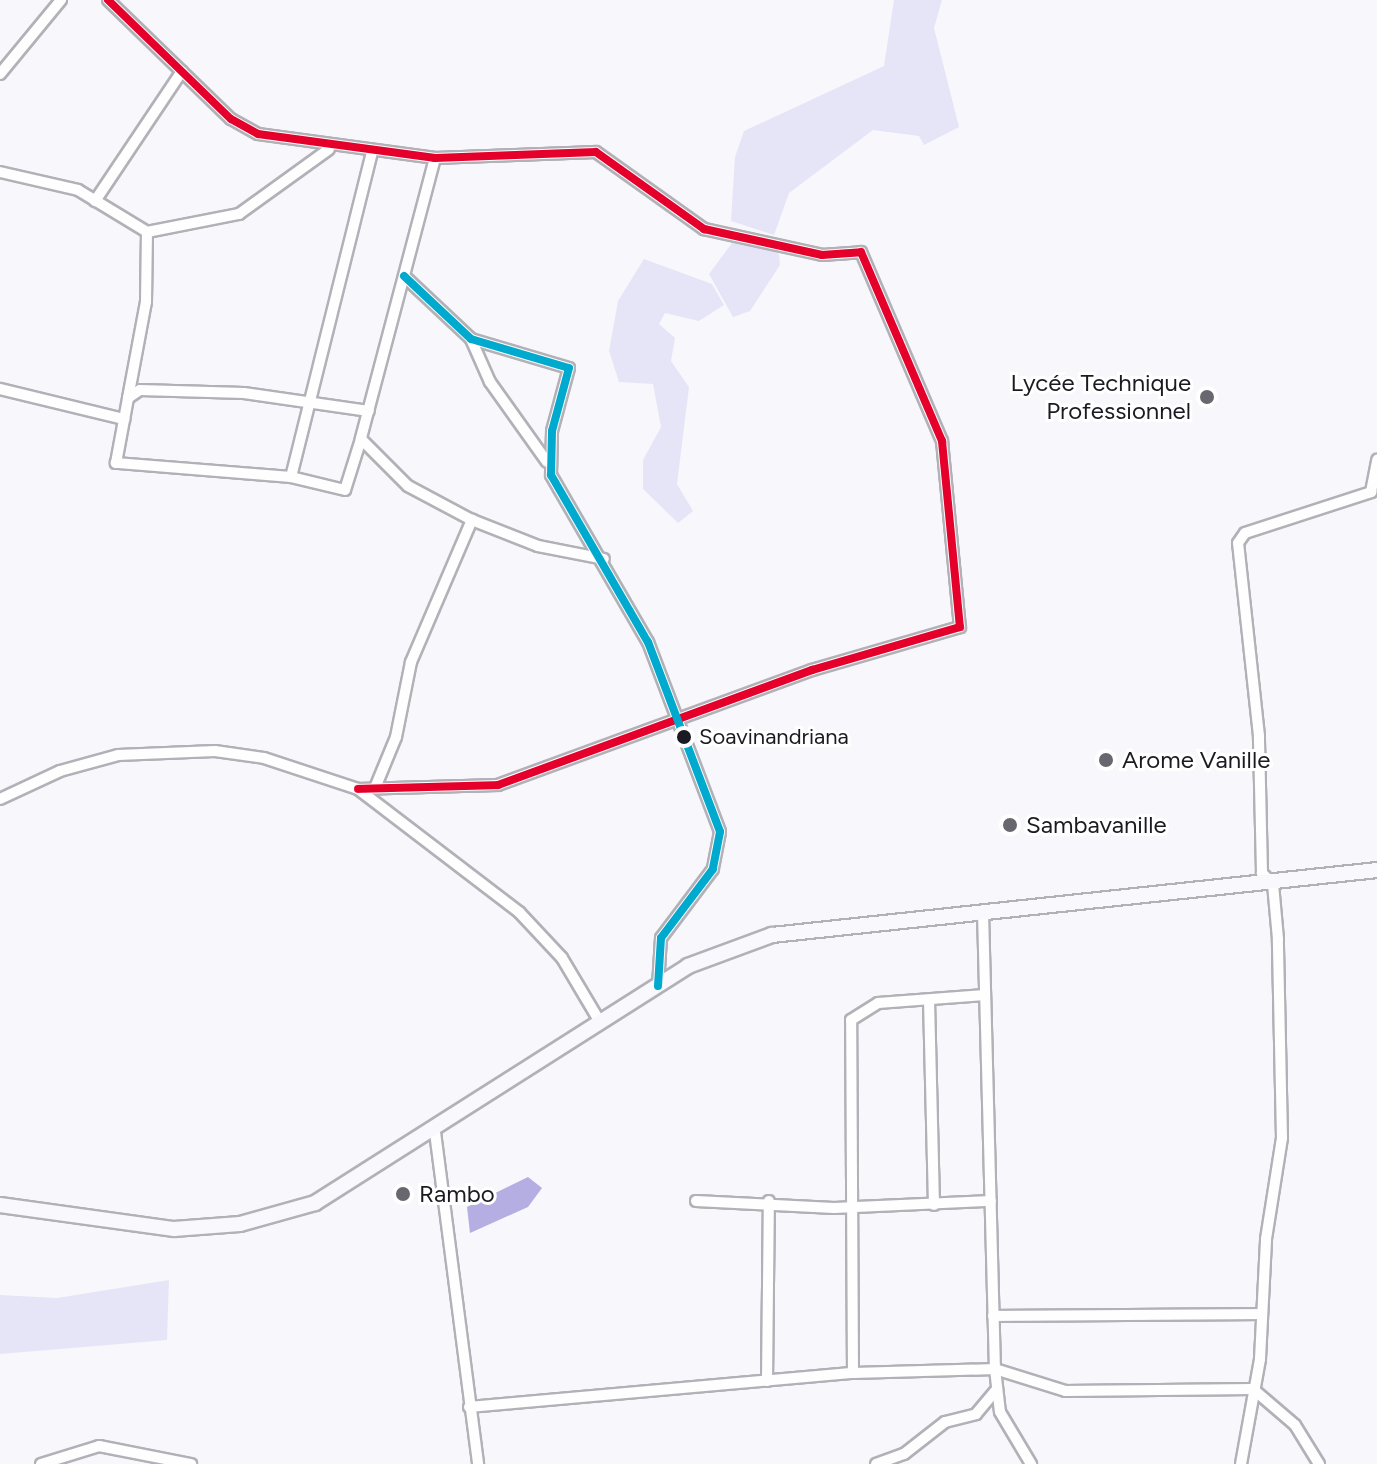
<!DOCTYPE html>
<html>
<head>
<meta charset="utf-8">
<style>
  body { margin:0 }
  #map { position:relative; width:1377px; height:1464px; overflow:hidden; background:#f7f7fc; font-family:Figtree,sans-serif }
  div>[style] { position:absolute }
  .green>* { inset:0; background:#e6e5f7 }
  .water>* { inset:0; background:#b4aee2 }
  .roads { filter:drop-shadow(2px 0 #b1b1b7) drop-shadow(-2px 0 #b1b1b7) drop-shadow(0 2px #b1b1b7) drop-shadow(0 -2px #b1b1b7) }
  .street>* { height:10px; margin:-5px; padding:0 5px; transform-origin:5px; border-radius:5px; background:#fefeff }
  .secondary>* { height:14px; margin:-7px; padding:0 7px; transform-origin:7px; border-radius:7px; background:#f9f8fc }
  .bus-1>* { height:8px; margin:-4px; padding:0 4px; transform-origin:4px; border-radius:4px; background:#e4002b }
  .bus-2>* { height:8px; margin:-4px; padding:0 4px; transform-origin:4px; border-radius:4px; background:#00a9ce }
  .dots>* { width:22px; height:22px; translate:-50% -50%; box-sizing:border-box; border:4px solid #fff; border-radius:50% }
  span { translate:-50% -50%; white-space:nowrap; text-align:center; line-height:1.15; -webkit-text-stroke:6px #fff; paint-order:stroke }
  .bus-label { font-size:22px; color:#1b1a23 }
  .left { translate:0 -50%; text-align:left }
  .poi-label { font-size:24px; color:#1b1a23 }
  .right { translate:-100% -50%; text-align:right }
</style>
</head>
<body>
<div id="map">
  <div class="green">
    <div style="clip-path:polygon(894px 0,942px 0,934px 28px,959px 127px,924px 145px,919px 136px,873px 130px,789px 193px,774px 235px,731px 221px,735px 157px,744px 131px,884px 66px)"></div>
    <div style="clip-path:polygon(735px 239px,763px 244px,779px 254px,780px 265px,750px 311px,733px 317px,709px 274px)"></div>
    <div style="clip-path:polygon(644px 259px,712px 284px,724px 305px,699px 321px,665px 313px,659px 324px,675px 338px,671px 361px,689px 387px,677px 484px,693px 511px,678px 523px,643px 489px,643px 460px,661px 427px,653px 384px,619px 382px,609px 351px,618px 301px)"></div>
    <div style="clip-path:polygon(169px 1280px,167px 1340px,0 1354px,0 1295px,57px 1298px)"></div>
  </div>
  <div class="water">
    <div style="clip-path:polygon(528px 1177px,542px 1188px,528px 1207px,470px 1233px,467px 1207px)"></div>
  </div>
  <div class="roads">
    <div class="street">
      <div style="left:108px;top:0;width:171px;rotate:44.1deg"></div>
      <div style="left:231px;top:119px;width:31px;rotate:29deg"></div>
      <div style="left:258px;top:134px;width:179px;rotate:7.7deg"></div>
      <div style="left:435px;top:158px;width:161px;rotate:-2.1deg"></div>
      <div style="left:596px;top:152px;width:133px;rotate:35.5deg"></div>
      <div style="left:704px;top:229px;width:121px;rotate:12.4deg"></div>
      <div style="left:822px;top:255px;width:39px;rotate:-4deg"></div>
      <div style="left:861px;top:252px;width:206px;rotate:66.8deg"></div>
      <div style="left:942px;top:441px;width:187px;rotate:84.5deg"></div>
      <div style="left:960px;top:627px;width:154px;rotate:163.8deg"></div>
      <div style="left:812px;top:670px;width:334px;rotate:159.9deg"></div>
      <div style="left:498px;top:785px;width:140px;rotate:178.4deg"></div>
      <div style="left:0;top:74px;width:96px;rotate:-50.5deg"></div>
      <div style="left:435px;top:158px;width:291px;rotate:104.8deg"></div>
      <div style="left:361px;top:439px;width:66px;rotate:45deg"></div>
      <div style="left:408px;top:486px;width:72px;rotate:28deg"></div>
      <div style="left:472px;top:520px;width:71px;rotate:21.5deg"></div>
      <div style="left:538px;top:546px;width:67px;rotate:11.1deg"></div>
      <div style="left:0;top:172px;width:80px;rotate:13deg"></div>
      <div style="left:78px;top:190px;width:81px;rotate:31.3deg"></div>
      <div style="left:147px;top:232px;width:94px;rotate:-11.1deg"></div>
      <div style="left:239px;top:214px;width:111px;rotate:-35.8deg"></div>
      <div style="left:95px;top:201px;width:156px;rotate:-56.2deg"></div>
      <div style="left:404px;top:276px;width:92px;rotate:43.2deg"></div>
      <div style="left:471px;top:339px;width:102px;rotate:16.5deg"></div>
      <div style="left:569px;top:368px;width:65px;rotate:105.1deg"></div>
      <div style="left:552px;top:431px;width:44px;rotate:91.3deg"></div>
      <div style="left:551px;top:475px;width:193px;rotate:59.9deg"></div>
      <div style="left:648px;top:642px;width:203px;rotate:69.2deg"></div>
      <div style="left:720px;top:832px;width:38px;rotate:101deg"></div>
      <div style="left:713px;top:869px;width:86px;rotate:127deg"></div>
      <div style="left:661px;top:938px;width:48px;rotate:93.6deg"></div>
      <div style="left:471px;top:339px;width:47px;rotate:66.2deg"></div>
      <div style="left:490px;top:382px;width:98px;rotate:54.5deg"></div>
      <div style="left:0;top:389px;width:128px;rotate:13.6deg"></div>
      <div style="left:128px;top:398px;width:98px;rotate:-79.4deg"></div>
      <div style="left:146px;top:302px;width:70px;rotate:-89.2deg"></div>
      <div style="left:361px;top:439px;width:53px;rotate:107.4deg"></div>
      <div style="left:345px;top:490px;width:56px;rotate:-166.5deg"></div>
      <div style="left:291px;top:477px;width:176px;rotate:-175.4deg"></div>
      <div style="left:116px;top:463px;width:66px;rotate:-79.5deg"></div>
      <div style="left:128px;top:398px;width:14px;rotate:-34deg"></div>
      <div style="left:140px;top:390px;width:104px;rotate:1.7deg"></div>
      <div style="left:244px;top:393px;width:126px;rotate:8.2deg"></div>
      <div style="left:291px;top:477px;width:334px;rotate:-76deg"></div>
      <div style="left:375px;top:788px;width:55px;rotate:-67.6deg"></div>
      <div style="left:396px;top:737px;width:76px;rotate:-78.7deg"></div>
      <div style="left:411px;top:662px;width:155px;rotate:-66.8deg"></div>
      <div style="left:0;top:799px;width:66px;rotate:-25deg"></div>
      <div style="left:60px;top:771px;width:60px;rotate:-15.4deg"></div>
      <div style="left:118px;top:755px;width:97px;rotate:-2.4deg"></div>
      <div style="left:215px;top:751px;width:49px;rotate:8.1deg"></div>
      <div style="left:264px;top:758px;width:99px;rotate:18.3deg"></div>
      <div style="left:358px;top:789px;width:203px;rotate:37.4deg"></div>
      <div style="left:519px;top:912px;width:63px;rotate:46.9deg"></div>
      <div style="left:562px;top:958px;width:74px;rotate:59.3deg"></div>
      <div style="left:983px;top:912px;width:457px;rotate:88.5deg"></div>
      <div style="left:995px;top:1369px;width:43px;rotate:83.4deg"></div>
      <div style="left:1000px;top:1412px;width:61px;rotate:59.2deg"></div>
      <div style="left:929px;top:1000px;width:205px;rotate:88.6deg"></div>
      <div style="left:435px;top:1132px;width:335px;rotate:82.6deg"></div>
      <div style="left:696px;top:1201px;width:138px;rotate:2.9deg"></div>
      <div style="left:834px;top:1208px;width:157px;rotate:-2.6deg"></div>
      <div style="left:993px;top:1316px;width:268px;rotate:-0.4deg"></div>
      <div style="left:853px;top:1373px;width:353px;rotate:-90.3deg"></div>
      <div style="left:851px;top:1020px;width:32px;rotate:-32deg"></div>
      <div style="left:878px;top:1003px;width:107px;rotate:-4.3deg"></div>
      <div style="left:767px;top:1381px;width:180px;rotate:-89.4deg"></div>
      <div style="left:469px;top:1407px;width:386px;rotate:-5.1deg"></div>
      <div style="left:853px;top:1373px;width:142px;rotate:-1.6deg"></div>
      <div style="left:995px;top:1369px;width:73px;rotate:17.4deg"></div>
      <div style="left:1065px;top:1391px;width:188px;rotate:-0.6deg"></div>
      <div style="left:1253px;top:1389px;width:55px;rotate:40.6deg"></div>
      <div style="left:1295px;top:1425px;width:46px;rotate:58.4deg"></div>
      <div style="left:41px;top:1464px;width:61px;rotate:-17.2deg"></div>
      <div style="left:99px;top:1446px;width:94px;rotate:11.1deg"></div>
      <div style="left:876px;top:1464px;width:30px;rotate:-20deg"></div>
      <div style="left:904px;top:1454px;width:52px;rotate:-38deg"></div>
      <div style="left:945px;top:1422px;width:32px;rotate:-14deg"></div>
      <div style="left:976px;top:1414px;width:33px;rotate:-50deg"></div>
      <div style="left:1241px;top:1464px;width:107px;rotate:-79.7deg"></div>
      <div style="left:1260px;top:1359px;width:120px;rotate:-87.1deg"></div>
      <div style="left:1266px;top:1239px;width:102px;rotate:-81deg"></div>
      <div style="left:1282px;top:1138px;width:199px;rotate:-91.2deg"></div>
      <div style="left:1278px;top:939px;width:55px;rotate:-95.2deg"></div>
      <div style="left:1273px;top:884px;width:16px;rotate:-135deg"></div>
      <div style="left:1262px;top:873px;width:137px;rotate:-91.3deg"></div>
      <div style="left:1259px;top:736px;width:194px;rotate:-96.2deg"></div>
      <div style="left:1238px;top:543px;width:12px;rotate:-55deg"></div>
      <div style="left:1245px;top:533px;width:133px;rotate:-18deg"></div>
      <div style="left:1371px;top:492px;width:33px;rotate:-79deg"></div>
    </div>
    <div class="secondary">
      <div style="left:0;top:1205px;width:176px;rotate:7.9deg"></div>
      <div style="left:174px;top:1229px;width:66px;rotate:-4.3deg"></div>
      <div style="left:240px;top:1224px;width:78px;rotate:-15.6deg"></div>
      <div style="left:315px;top:1203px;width:442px;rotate:-32.4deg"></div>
      <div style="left:688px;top:966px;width:90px;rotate:-20.3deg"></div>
      <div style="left:772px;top:935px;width:608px;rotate:-6.13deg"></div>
    </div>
  </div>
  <div class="bus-1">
    <div style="left:108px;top:0;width:171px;rotate:44.1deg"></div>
    <div style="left:231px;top:119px;width:31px;rotate:29deg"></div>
    <div style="left:258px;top:134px;width:179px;rotate:7.7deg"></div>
    <div style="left:435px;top:158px;width:161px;rotate:-2.1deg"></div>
    <div style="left:596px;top:152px;width:133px;rotate:35.5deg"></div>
    <div style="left:704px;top:229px;width:121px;rotate:12.4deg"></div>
    <div style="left:822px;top:255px;width:39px;rotate:-4deg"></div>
    <div style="left:861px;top:252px;width:206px;rotate:66.8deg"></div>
    <div style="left:942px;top:441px;width:187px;rotate:84.5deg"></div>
    <div style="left:960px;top:627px;width:154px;rotate:163.8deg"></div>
    <div style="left:812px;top:670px;width:334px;rotate:159.9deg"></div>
    <div style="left:498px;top:785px;width:140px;rotate:178.4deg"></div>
  </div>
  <div class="bus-2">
    <div style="left:404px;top:276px;width:92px;rotate:43.2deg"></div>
    <div style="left:471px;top:339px;width:102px;rotate:16.5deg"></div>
    <div style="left:569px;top:368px;width:65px;rotate:105.1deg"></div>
    <div style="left:552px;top:431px;width:44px;rotate:91.3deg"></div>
    <div style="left:551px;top:475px;width:193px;rotate:59.9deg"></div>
    <div style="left:648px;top:642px;width:203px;rotate:69.2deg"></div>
    <div style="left:720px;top:832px;width:38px;rotate:101deg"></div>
    <div style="left:713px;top:869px;width:86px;rotate:127deg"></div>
    <div style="left:661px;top:938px;width:48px;rotate:93.6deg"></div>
  </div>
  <div class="dots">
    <div style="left:1207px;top:397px;background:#68676f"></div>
    <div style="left:684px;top:737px;background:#1b1a23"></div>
    <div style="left:1106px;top:760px;background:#68676f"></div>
    <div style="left:1010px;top:825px;background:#68676f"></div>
    <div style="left:403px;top:1194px;background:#68676f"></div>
  </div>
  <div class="bus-label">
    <span class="left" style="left:699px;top:737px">Soavinandriana</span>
  </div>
  <div class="poi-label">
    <span class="right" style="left:1191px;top:397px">Lycée Technique<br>Professionnel</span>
    <span class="left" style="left:1122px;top:760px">Arome Vanille</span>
    <span class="left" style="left:1026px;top:825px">Sambavanille</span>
    <span class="left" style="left:419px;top:1194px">Rambo</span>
  </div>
</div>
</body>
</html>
